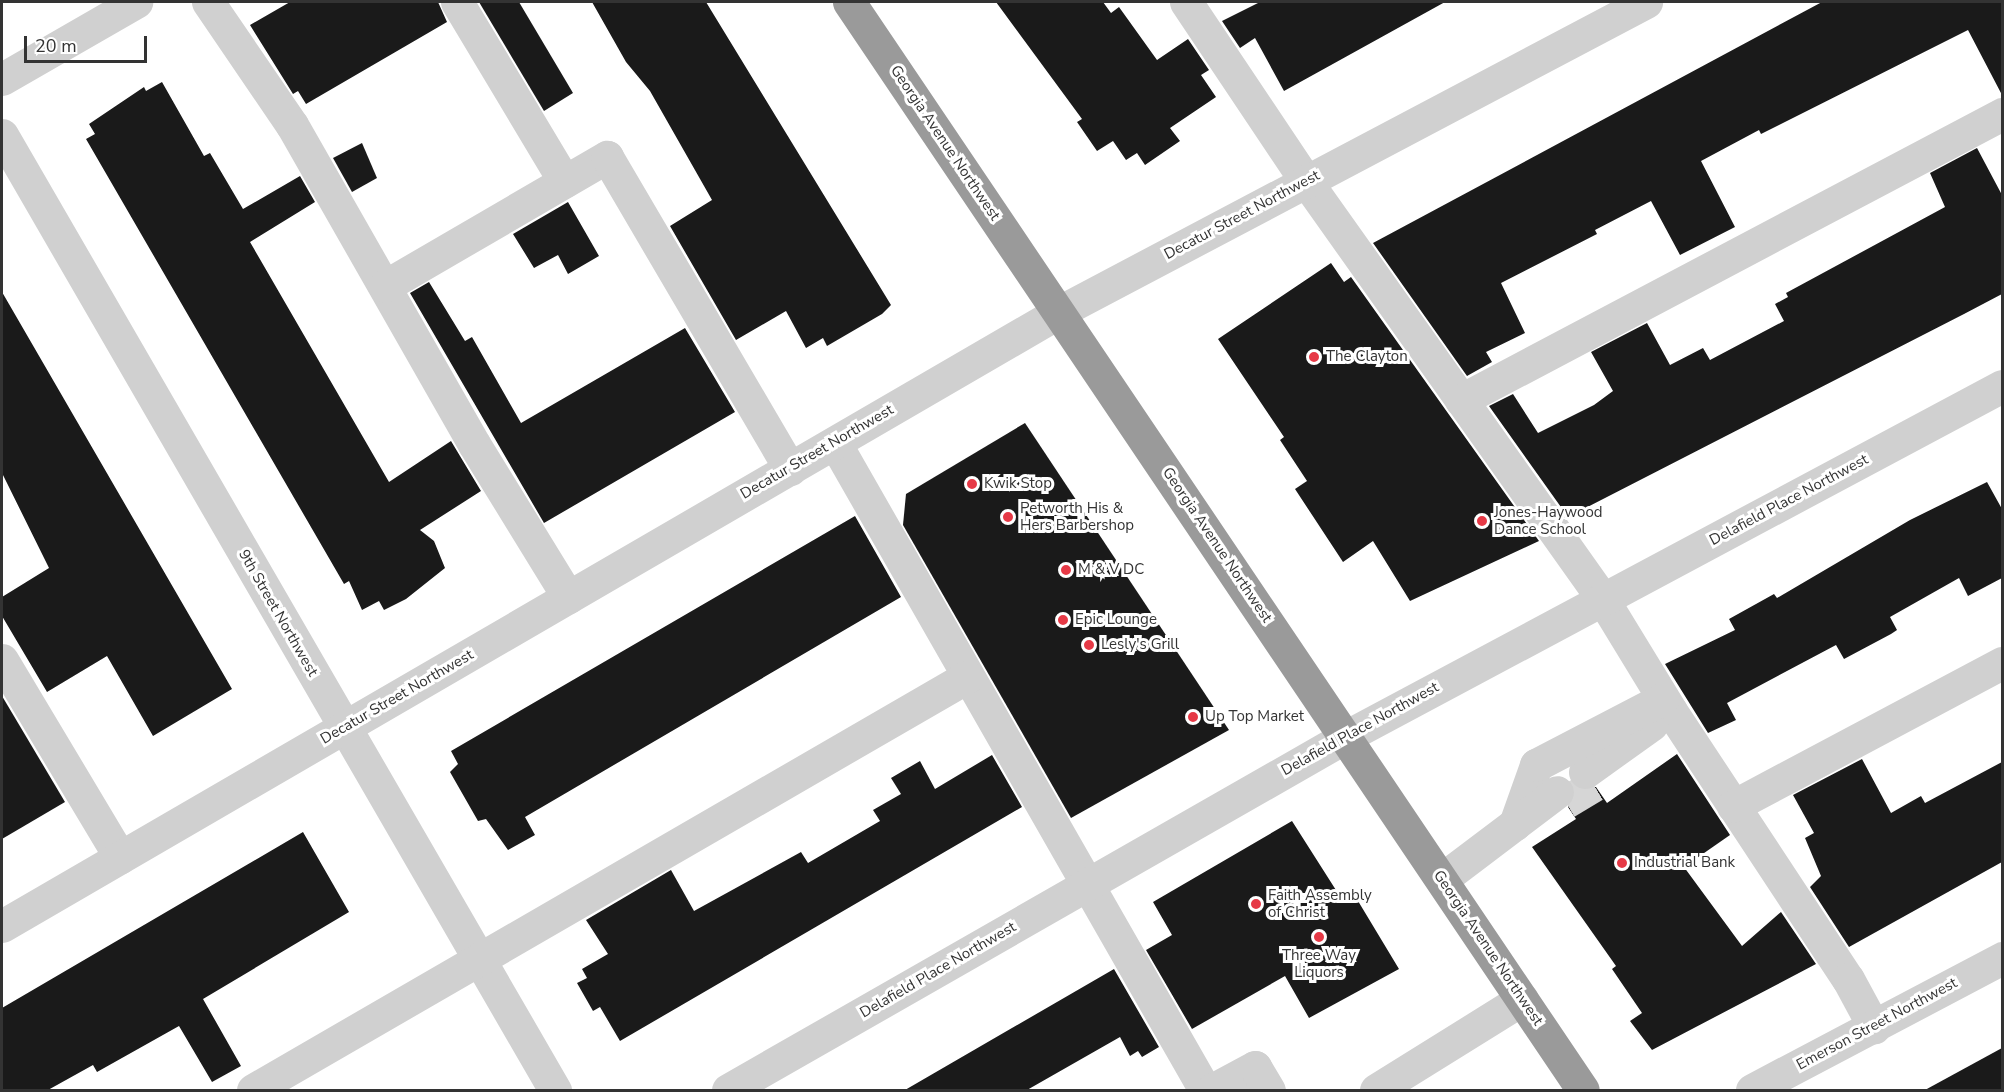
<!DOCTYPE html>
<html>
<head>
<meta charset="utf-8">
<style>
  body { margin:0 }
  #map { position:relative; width:2004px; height:1092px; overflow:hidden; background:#fff; font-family:"Nunito Sans",sans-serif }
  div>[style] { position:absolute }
  .building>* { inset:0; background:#1a1a1a }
  .minor-tunnel>* { height:33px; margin-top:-16.5px; transform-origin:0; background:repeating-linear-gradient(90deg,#d6d6d6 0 33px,transparent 0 49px) }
  .minor>* { height:33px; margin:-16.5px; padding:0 16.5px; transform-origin:16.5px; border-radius:16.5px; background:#d0d0d0 }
  .highway>* { height:33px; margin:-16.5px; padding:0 16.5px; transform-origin:16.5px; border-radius:16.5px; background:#9a9a9a }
  .dots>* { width:16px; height:16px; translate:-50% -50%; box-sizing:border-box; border:3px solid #fff; border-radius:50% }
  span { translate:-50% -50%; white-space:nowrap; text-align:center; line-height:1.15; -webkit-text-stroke:6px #fff; paint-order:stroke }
  .street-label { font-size:15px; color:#333 }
  .poi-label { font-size:15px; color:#333 }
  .left { translate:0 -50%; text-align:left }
  .frame { position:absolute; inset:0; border:3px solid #333; pointer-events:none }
  .scale { position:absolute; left:24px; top:36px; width:123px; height:27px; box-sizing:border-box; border:3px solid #333; border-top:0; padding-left:8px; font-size:18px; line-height:21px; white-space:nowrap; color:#333; -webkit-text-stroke:4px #fff; paint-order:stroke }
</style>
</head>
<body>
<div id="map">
  <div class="building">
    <div style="clip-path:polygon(290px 2px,438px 2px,447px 22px,306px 104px,298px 91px,293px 94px,250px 25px)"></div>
    <div style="clip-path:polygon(479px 2px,519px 2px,573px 93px,544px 111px)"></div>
    <div style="clip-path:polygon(592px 2px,706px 2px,891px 305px,882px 314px,827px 346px,823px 338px,806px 348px,786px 311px,736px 340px,670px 226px,712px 200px,650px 91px,626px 62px)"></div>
    <div style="clip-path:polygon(996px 2px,1103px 2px,1111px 13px,1119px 7px,1157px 60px,1188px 39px,1209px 70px,1201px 75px,1216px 97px,1170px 128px,1180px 141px,1145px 165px,1137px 153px,1126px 160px,1113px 141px,1097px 151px,1077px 122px,1082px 119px)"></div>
    <div style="clip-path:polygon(1260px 2px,1445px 2px,1284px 91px,1255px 38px,1240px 48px,1222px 21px)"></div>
    <div style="clip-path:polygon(1822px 2px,2002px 2px,2002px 95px,1968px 30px,1761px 134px,1759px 130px,1701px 161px,1735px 227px,1680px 255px,1651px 201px,1595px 230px,1597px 234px,1501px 283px,1525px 333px,1486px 352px,1492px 362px,1467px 376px,1373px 243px)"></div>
    <div style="clip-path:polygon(162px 82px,204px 156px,210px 153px,243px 209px,300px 176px,315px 202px,250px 242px,389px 482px,451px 441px,481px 491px,420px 530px,434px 541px,445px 568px,406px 599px,384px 610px,379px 601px,362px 610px,349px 581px,344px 584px,86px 139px,95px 134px,89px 124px,144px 87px,146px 91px)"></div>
    <div style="clip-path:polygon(362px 143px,377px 178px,352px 192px,333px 158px)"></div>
    <div style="clip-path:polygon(1977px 148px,2002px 195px,2002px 294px,1964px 314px,1568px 517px,1489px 406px,1513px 394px,1538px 433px,1594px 405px,1613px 391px,1591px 352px,1647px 323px,1670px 365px,1703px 348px,1710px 360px,1784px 321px,1775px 304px,1788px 297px,1786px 293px,1945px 207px,1930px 173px)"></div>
    <div style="clip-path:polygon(568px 202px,599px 256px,568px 274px,558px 255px,534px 268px,513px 234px)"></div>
    <div style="clip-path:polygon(1331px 263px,1344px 282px,1351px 277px,1539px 541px,1410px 601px,1373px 541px,1343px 562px,1295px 489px,1307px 481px,1280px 440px,1284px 437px,1218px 339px)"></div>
    <div style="clip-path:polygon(429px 282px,465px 341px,472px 337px,521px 423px,685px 328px,735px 412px,544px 523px,410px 293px)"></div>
    <div style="clip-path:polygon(2px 292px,232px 689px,153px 736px,107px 656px,47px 692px,2px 616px,2px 597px,49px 568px,2px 473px)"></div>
    <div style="clip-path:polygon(1025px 423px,1229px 730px,1071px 818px,903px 525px,906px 494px)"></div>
    <div style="clip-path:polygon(1987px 482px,2002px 509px,2002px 578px,1968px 596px,1959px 578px,1890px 617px,1897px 630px,1891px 634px,1844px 659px,1836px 645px,1727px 703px,1736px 720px,1708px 733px,1665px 664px,1735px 630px,1729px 619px,1774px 594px,1777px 598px,1910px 520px)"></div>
    <div style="clip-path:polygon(855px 516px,901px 597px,525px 817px,535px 835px,508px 850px,486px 819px,478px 821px,450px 772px,458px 764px,451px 751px)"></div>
    <div style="clip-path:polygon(2px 696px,65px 802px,2px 839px)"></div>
    <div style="clip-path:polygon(1677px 754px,1730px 835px,1684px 867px,1742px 946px,1781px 912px,1816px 964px,1652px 1050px,1630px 1021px,1642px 1013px,1612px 969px,1616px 966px,1532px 847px,1576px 819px,1568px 807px,1575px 787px,1596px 787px,1607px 803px)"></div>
    <div style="clip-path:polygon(992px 755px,1022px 807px,620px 1041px,600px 1007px,593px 1011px,577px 983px,587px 978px,582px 969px,608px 954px,586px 920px,671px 870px,694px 911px,801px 852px,808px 863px,880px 821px,873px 810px,901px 794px,891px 778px,920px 761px,935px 789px)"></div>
    <div style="clip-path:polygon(1862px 759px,1891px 813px,1921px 796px,1925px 803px,2002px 762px,2002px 862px,1849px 947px,1810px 887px,1821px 876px,1805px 838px,1814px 833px,1793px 795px)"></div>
    <div style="clip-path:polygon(1292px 821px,1341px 898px,1352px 891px,1399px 969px,1309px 1018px,1285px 976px,1192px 1029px,1146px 950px,1172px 935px,1153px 902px)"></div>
    <div style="clip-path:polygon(303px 832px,349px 912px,203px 999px,241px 1066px,212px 1082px,179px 1026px,97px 1072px,93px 1065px,48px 1090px,2px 1090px,2px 1008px)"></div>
    <div style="clip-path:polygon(1114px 969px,1159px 1047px,1142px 1057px,1138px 1051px,1130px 1056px,1120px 1037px,1027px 1090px,905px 1090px)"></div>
    <div style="clip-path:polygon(2002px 1048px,2002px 1090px,1925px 1090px)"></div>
  </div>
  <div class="minor-tunnel">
    <div style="left:1566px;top:802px;width:33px;rotate:-31deg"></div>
  </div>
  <div class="minor">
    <div style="left:208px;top:2px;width:149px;rotate:55.7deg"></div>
    <div style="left:292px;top:125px;width:367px;rotate:60.3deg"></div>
    <div style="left:474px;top:444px;width:180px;rotate:58.4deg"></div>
    <div style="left:457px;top:2px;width:209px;rotate:59.1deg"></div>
    <div style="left:1186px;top:2px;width:216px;rotate:56.2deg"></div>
    <div style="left:1306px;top:181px;width:511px;rotate:54.63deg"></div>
    <div style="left:1602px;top:598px;width:132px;rotate:58.6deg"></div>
    <div style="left:1671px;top:711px;width:321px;rotate:56.6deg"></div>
    <div style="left:1848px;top:979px;width:55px;rotate:61.6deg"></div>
    <div style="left:2px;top:79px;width:155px;rotate:-29.9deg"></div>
    <div style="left:2px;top:135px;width:1104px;rotate:59.93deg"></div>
    <div style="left:385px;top:286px;width:257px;rotate:-30.2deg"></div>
    <div style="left:607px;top:157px;width:362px;rotate:59.6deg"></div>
    <div style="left:1461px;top:400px;width:612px;rotate:-27.86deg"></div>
    <div style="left:835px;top:443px;width:745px;rotate:60.24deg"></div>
    <div style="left:2px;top:660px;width:230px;rotate:59.1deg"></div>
    <div style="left:1585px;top:772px;width:82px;rotate:-35.6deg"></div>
    <div style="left:1733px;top:806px;width:305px;rotate:-28deg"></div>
    <div style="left:1515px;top:824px;width:63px;rotate:-70.4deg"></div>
    <div style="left:1536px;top:765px;width:143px;rotate:-27.5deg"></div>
    <div style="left:1442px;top:879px;width:144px;rotate:-37.1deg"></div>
    <div style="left:2px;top:926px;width:1222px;rotate:-30.15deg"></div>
    <div style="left:1059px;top:312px;width:664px;rotate:-27.84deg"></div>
    <div style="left:253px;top:1090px;width:825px;rotate:-30.05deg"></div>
    <div style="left:728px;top:1090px;width:713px;rotate:-29.76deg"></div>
    <div style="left:1347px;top:736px;width:743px;rotate:-28.12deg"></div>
    <div style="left:1212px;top:1090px;width:49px;rotate:-28.1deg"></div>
    <div style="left:1255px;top:1067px;width:27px;rotate:59deg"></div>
    <div style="left:1376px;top:1090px;width:172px;rotate:-31.9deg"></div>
    <div style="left:1752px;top:1090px;width:283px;rotate:-27.8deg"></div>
  </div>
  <div class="highway">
    <div style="left:849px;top:2px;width:1312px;rotate:56deg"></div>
  </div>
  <div class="dots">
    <div style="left:1314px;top:357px;background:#e63946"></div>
    <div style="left:972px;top:484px;background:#e63946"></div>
    <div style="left:1008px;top:517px;background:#e63946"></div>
    <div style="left:1482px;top:521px;background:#e63946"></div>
    <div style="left:1066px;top:570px;background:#e63946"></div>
    <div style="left:1063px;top:620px;background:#e63946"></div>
    <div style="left:1089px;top:645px;background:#e63946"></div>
    <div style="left:1193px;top:717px;background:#e63946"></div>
    <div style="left:1622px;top:863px;background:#e63946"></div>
    <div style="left:1256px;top:904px;background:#e63946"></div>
    <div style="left:1319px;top:937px;background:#e63946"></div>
  </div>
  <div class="street-label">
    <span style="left:945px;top:143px;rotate:56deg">Georgia Avenue Northwest</span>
    <span style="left:1242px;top:215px;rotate:-28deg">Decatur Street Northwest</span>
    <span style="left:817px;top:452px;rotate:-30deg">Decatur Street Northwest</span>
    <span style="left:1789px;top:500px;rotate:-28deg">Delafield Place Northwest</span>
    <span style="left:1217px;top:545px;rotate:56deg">Georgia Avenue Northwest</span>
    <span style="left:278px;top:613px;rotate:60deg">9th Street Northwest</span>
    <span style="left:397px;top:697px;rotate:-30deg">Decatur Street Northwest</span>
    <span style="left:1360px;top:729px;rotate:-29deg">Delafield Place Northwest</span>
    <span style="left:1488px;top:948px;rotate:56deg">Georgia Avenue Northwest</span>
    <span style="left:938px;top:970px;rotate:-30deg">Delafield Place Northwest</span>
    <span style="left:1877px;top:1024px;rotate:-28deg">Emerson Street Northwest</span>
  </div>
  <div class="poi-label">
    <span class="left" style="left:1326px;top:357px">The Clayton</span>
    <span class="left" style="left:984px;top:484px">Kwik Stop</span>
    <span class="left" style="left:1020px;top:517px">Petworth His &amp;<br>Hers Barbershop</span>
    <span class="left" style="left:1494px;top:521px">Jones-Haywood<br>Dance School</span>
    <span class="left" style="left:1078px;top:570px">M &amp; V DC</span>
    <span class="left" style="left:1075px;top:620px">Epic Lounge</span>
    <span class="left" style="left:1101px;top:645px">Lesly's Grill</span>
    <span class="left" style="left:1205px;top:717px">Up Top Market</span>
    <span class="left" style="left:1634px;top:863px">Industrial Bank</span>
    <span class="left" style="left:1268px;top:904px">Faith Assembly<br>of Christ</span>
    <span style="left:1319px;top:964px">Three Way<br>Liquors</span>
  </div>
  <div class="frame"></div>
  <div class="scale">20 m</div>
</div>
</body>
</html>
